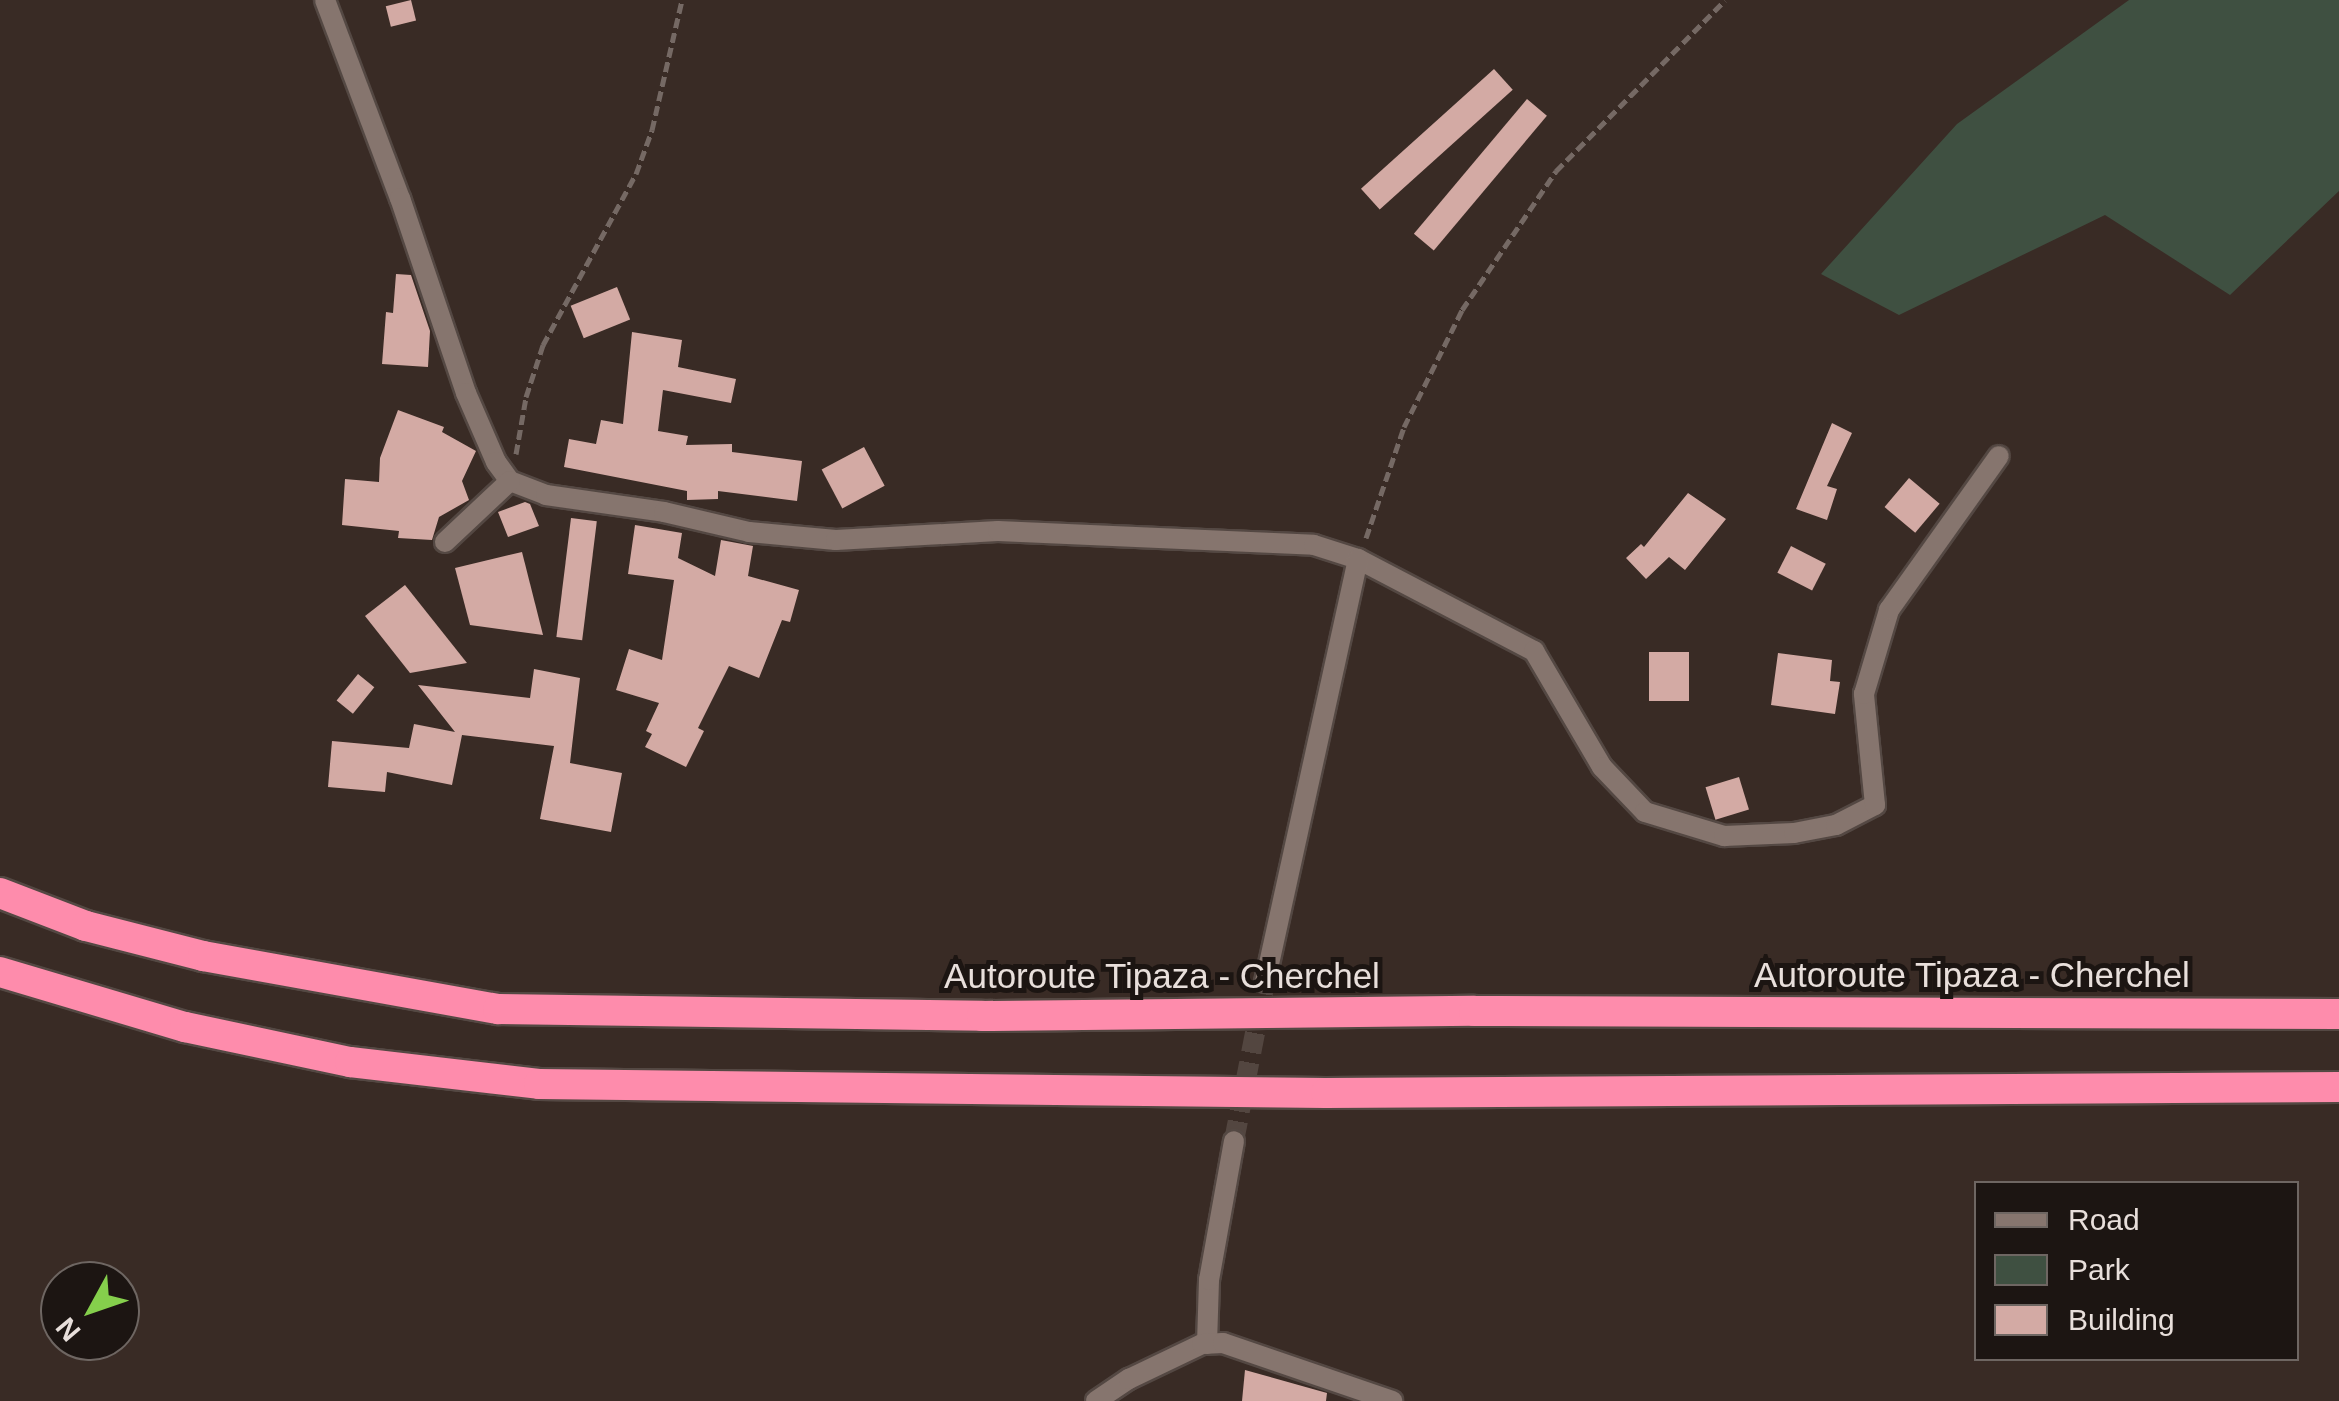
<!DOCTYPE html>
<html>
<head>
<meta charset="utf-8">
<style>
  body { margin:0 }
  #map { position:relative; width:2339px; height:1401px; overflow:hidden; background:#392b25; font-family:Helvetica,sans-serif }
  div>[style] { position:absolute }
  .green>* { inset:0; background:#3f5041 }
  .building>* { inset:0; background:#d3aaa4; transform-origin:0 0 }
  .street-tunnel>* { height:20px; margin-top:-10px; transform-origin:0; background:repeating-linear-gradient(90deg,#534640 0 20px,transparent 0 30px) }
  .path>* { height:5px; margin-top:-2.5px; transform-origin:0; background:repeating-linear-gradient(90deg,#756964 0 10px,transparent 0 15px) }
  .roads { filter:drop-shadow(2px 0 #544843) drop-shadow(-2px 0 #544843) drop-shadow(0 2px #544843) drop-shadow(0 -2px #544843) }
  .street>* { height:20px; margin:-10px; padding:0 10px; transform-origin:10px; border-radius:10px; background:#86756e }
  .highway>* { height:30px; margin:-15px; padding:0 15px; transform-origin:15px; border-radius:15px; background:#fe8cac }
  span { translate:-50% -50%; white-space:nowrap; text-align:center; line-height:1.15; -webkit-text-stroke:10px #1c1512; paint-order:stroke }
  .street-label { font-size:35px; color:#e8dfdb }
  .legend { position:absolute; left:1974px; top:1181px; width:325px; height:180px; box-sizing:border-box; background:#1c1512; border:2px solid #6e6662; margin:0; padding:12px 18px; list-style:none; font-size:30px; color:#e8dfdb }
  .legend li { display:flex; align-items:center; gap:20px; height:50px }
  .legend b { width:50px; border:2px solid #6e6662 }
  .north { position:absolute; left:40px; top:1261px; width:100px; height:100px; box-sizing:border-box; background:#1c1512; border:2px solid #6e6662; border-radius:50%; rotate:230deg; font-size:28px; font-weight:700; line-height:40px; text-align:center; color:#e8dfdb }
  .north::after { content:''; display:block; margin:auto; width:35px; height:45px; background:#85cf4c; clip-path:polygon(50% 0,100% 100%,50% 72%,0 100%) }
</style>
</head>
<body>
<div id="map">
  <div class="green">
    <div style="clip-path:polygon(2129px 0,2339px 0,2339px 191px,2230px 295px,2105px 215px,1899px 315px,1821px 274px,1957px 124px)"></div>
  </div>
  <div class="building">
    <div style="left:411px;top:0;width:21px;height:26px;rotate:76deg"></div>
    <div style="left:1494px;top:69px;width:28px;height:179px;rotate:48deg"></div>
    <div style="left:1527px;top:99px;width:26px;height:176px;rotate:40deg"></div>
    <div style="clip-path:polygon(396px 274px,411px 275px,430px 331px,428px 367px,382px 364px,386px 312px,393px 313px)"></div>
    <div style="left:617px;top:287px;width:35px;height:50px;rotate:68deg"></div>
    <div style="clip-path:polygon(632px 332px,682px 340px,678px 367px,736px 379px,731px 403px,663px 390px,658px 431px,688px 436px,686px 445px,732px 444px,732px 452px,802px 461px,797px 501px,718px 491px,718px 499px,687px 500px,687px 491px,564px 467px,569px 439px,596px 444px,601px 420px,623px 424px)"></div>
    <div style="clip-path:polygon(398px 410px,444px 427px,442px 432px,476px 451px,462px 481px,469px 500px,439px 517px,432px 540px,398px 538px,399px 531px,342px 525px,345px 479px,379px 482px,380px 458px)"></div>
    <div style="clip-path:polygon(1832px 423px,1852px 433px,1827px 486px,1837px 489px,1827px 520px,1796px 509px)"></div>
    <div style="left:864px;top:447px;width:44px;height:48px;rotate:62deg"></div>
    <div style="left:1909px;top:478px;width:40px;height:38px;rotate:40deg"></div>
    <div style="clip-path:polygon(1688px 493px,1726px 519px,1685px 570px,1669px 557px,1646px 579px,1626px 558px,1641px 544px,1644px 547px)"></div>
    <div style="clip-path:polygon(525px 502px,530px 504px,539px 526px,508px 537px,498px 512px)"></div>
    <div style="left:571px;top:518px;width:26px;height:120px;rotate:7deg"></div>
    <div style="clip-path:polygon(635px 525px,682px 533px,678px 558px,715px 576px,721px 540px,753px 546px,748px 576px,799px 590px,790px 622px,782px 620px,759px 678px,729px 666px,698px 728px,704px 731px,686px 767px,645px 747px,652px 734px,646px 731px,659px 703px,616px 690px,629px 649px,662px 660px,674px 580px,628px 574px)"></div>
    <div style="left:1791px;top:546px;width:39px;height:30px;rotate:27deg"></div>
    <div style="clip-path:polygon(522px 552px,543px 635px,470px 625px,455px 568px)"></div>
    <div style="clip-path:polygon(405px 585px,467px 663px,410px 673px,365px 616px)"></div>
    <div style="left:1649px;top:652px;width:40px;height:49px"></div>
    <div style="clip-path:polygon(1778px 653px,1832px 660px,1830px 681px,1840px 682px,1835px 714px,1771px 705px)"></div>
    <div style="clip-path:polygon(534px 669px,580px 678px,570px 763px,622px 773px,611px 832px,540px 819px,554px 746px,462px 735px,452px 785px,387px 772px,385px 792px,328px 787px,332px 741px,409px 748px,414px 724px,455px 732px,418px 685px,530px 698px)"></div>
    <div style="left:358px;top:674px;width:21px;height:34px;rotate:39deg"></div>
    <div style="left:1739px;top:777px;width:34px;height:35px;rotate:73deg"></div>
    <div style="clip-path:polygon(1245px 1370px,1327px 1393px,1326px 1401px,1242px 1401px)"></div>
  </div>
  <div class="street-tunnel">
    <div style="left:1234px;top:1141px;width:162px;rotate:-79deg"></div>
  </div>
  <div class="path">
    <div style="left:516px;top:454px;width:58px;rotate:-80deg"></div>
    <div style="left:526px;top:397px;width:55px;rotate:-71.9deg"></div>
    <div style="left:543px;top:345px;width:195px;rotate:-61.5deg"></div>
    <div style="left:636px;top:174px;width:47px;rotate:-70deg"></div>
    <div style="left:652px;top:130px;width:133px;rotate:-77deg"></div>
    <div style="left:1366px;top:538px;width:117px;rotate:-71.1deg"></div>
    <div style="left:1404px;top:427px;width:131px;rotate:-63.6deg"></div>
    <div style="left:1462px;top:310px;width:168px;rotate:-55.9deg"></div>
    <div style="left:1556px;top:171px;width:240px;rotate:-45.3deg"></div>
  </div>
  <div class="roads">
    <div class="street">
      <div style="left:325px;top:0;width:212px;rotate:69.3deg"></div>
      <div style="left:400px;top:198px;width:206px;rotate:71.3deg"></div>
      <div style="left:466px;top:393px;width:75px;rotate:66.5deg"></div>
      <div style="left:496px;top:462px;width:24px;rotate:54deg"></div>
      <div style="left:510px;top:481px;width:39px;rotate:21deg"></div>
      <div style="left:546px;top:495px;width:119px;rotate:8.2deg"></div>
      <div style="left:664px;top:512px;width:87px;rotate:13.2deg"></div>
      <div style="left:749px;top:532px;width:87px;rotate:5.3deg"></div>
      <div style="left:836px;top:540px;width:162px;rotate:-3.2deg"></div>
      <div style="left:998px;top:531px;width:316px;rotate:2.5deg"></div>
      <div style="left:1314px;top:545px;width:46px;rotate:17.7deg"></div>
      <div style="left:1358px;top:559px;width:199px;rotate:27.6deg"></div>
      <div style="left:1534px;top:651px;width:134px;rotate:59.6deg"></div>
      <div style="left:1602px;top:767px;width:62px;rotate:46.3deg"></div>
      <div style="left:1645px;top:812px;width:83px;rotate:16.9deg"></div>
      <div style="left:1724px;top:836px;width:70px;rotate:-2.5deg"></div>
      <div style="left:1794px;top:833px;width:43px;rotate:-10.8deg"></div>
      <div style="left:1836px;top:825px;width:44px;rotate:-27.1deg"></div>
      <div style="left:1875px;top:805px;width:112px;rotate:-95.7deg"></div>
      <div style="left:1864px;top:694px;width:88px;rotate:-73.4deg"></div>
      <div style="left:1889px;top:610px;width:189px;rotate:-54.5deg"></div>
      <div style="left:445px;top:542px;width:89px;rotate:-43.2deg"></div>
      <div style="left:1265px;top:982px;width:433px;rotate:-77.6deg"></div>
      <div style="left:1207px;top:1344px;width:64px;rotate:-88.2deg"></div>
      <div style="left:1209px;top:1280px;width:141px;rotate:-79.8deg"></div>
      <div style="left:1096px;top:1401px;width:40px;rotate:-34deg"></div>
      <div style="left:1129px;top:1379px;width:81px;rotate:-25.6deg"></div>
      <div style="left:1202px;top:1344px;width:21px;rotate:-3deg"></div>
      <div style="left:1223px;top:1343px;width:179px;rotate:18.9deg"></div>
    </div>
    <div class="highway">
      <div style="left:0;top:893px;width:92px;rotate:21deg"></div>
      <div style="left:86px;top:926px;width:121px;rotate:14.4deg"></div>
      <div style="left:203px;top:956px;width:300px;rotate:10.2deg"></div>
      <div style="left:498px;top:1009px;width:484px;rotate:0.8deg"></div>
      <div style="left:982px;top:1016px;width:492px;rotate:-0.6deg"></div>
      <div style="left:1474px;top:1011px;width:865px;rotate:0.2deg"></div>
      <div style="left:0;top:972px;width:193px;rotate:16.6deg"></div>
      <div style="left:185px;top:1027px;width:169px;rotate:12deg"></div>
      <div style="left:350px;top:1062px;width:190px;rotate:6.6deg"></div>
      <div style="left:539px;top:1084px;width:787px;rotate:0.66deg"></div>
      <div style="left:1326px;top:1093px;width:1013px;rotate:-0.34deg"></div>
    </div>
  </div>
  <div class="street-label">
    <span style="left:1972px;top:975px">Autoroute Tipaza - Cherchel</span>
    <span style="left:1162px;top:976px">Autoroute Tipaza - Cherchel</span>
  </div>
  <ul class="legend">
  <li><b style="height:12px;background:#86756e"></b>Road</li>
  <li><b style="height:28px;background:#3f5041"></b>Park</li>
  <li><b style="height:28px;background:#d3aaa4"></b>Building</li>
  </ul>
  <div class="north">N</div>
</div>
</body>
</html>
